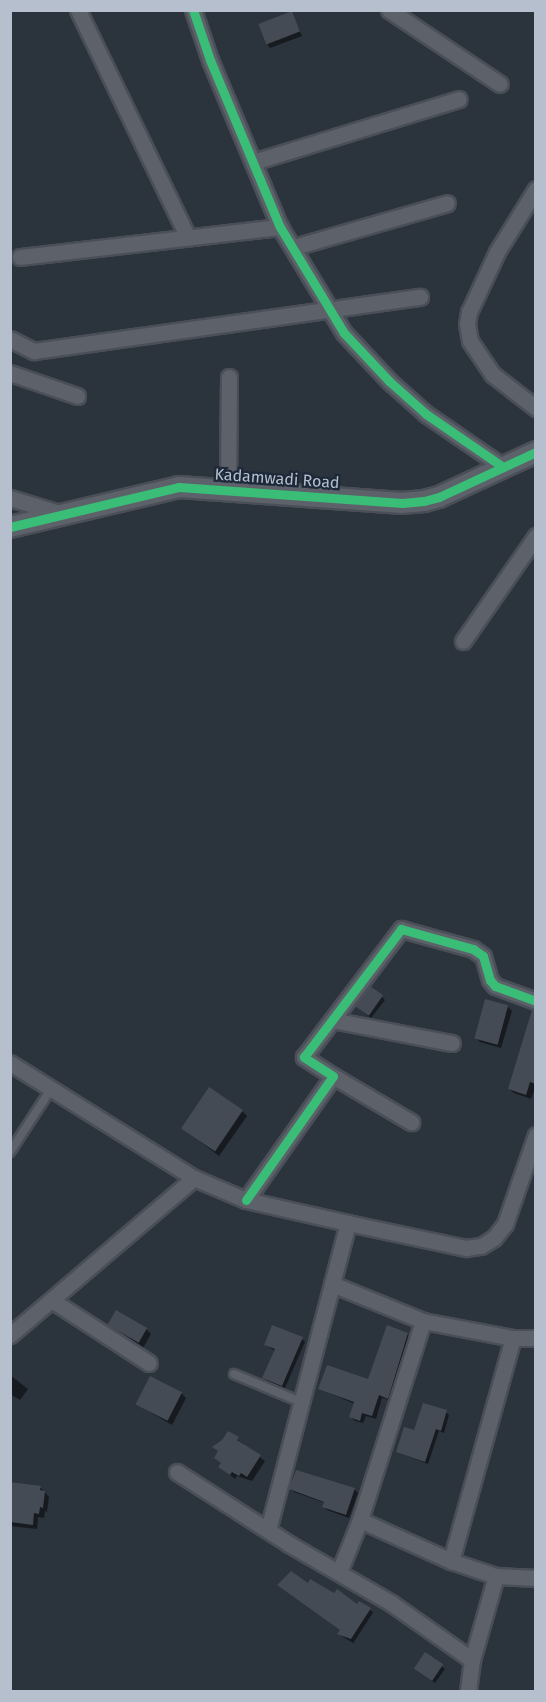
<!DOCTYPE html>
<html>
<head>
<meta charset="utf-8">
<style>
  body { margin:0 }
  #map { position:relative; width:546px; height:1702px; overflow:hidden; background:#2b333d; font-family:"Fira Sans",sans-serif }
  div>[style] { position:absolute }
  .shadow>* { inset:0; background:#0007; transform-origin:0 0 }
  .building>* { inset:0; background:#444b54; transform-origin:0 0 }
  .roads { filter:drop-shadow(2px 0 #4a4f57) drop-shadow(-2px 0 #4a4f57) drop-shadow(0 2px #4a4f57) drop-shadow(0 -2px #4a4f57) }
  .service>* { height:8px; margin:-4px; padding:0 4px; transform-origin:4px; border-radius:4px; background:#5c616a }
  .minor>* { height:15px; margin:-7.5px; padding:0 7.5px; transform-origin:7.5px; border-radius:7.5px; background:#5c616a }
  .tertiary>* { height:20px; margin:-10px; padding:0 10px; transform-origin:10px; border-radius:10px; background:#5c616a }
  .cycleway>* { height:9px; margin:-4.5px; padding:0 4.5px; transform-origin:4.5px; border-radius:4.5px; background:#3abd76 }
  span { translate:-50% -50%; white-space:nowrap; text-align:center; line-height:1.15; -webkit-text-stroke:4.5px #1d2939; paint-order:stroke }
  .street-label { font-size:16px; color:#b6bfcd }
  .frame { position:absolute; inset:0; border:12px solid #b6bfcd; pointer-events:none }
</style>
</head>
<body>
<div id="map">
  <div class="shadow">
    <div style="clip-path:polygon(291px 13px,302px 36px,270px 48px,267px 44px)"></div>
    <div style="clip-path:polygon(382px 997px,385px 1000px,371px 1018px,360px 1009px)"></div>
    <div style="clip-path:polygon(507px 1006px,512px 1011px,501px 1048px,480px 1042px,475px 1037px)"></div>
    <div style="clip-path:polygon(536px 1019px,536px 1086px,531px 1099px,514px 1093px,509px 1089px)"></div>
    <div style="clip-path:polygon(242px 1111px,247px 1116px,219px 1156px,182px 1128px)"></div>
    <div style="clip-path:polygon(109px 1324px,146px 1329px,151px 1334px,143px 1348px)"></div>
    <div style="clip-path:polygon(407px 1334px,411px 1338px,392px 1401px,382px 1398px,376px 1419px,366px 1416px,363px 1423px,355px 1421px,351px 1417px,355px 1404px,320px 1389px,369px 1381px)"></div>
    <div style="clip-path:polygon(302px 1339px,305px 1342px,285px 1388px,267px 1381px,264px 1378px,276px 1351px,265px 1345px)"></div>
    <div style="clip-path:polygon(10px 1375px,28px 1389px,20px 1400px,10px 1394px)"></div>
    <div style="clip-path:polygon(181px 1393px,186px 1398px,172px 1425px,138px 1405px)"></div>
    <div style="clip-path:polygon(446px 1412px,449px 1415px,444px 1433px,439px 1431px,428px 1464px,397px 1452px)"></div>
    <div style="clip-path:polygon(229px 1433px,265px 1461px,252px 1481px,237px 1476px,235px 1479px,220px 1467px,222px 1464px,219px 1452px,214px 1447px,223px 1442px)"></div>
    <div style="clip-path:polygon(297px 1472px,355px 1490px,358px 1493px,349px 1518px,327px 1510px,324px 1507px,325px 1503px,294px 1492px,291px 1489px)"></div>
    <div style="clip-path:polygon(10px 1484px,40px 1487px,49px 1497px,47px 1512px,45px 1511px,44px 1518px,38px 1517px,37px 1529px,10px 1526px)"></div>
    <div style="left:359px;top:1603px;width:17px;height:37px;rotate:33deg"></div>
    <div style="clip-path:polygon(425px 1654px,445px 1669px,435px 1683px,418px 1671px)"></div>
  </div>
  <div class="building">
    <div style="left:292px;top:11px;width:22px;height:36px;rotate:69deg"></div>
    <div style="left:370px;top:986px;width:16px;height:25px;rotate:35deg"></div>
    <div style="left:485px;top:999px;width:24px;height:41px;rotate:15deg"></div>
    <div style="clip-path:polygon(532px 1010px,536px 1010px,536px 1084px,530px 1082px,526px 1095px,508px 1089px)"></div>
    <div style="left:209px;top:1087px;width:41px;height:50px;rotate:34deg"></div>
    <div style="left:116px;top:1310px;width:36px;height:17px;rotate:30deg"></div>
    <div style="clip-path:polygon(272px 1325px,303px 1337px,282px 1386px,262px 1378px,275px 1349px,264px 1345px)"></div>
    <div style="clip-path:polygon(387px 1325px,408px 1333px,388px 1399px,379px 1395px,372px 1416px,362px 1413px,360px 1421px,349px 1417px,354px 1402px,318px 1389px,327px 1365px,368px 1379px)"></div>
    <div style="left:150px;top:1376px;width:36px;height:32px;rotate:27deg"></div>
    <div style="clip-path:polygon(423px 1403px,447px 1410px,441px 1431px,436px 1429px,425px 1462px,396px 1452px,404px 1427px,414px 1430px)"></div>
    <div style="clip-path:polygon(228px 1431px,239px 1437px,237px 1440px,261px 1455px,247px 1477px,241px 1473px,239px 1476px,232px 1472px,230px 1475px,218px 1467px,221px 1463px,214px 1458px,218px 1451px,212px 1447px,222px 1440px)"></div>
    <div style="clip-path:polygon(296px 1470px,355px 1488px,346px 1515px,322px 1507px,324px 1502px,289px 1489px)"></div>
    <div style="clip-path:polygon(10px 1482px,41px 1486px,40px 1490px,45px 1491px,43px 1508px,40px 1507px,39px 1514px,34px 1513px,33px 1525px,10px 1522px)"></div>
    <div style="clip-path:polygon(291px 1571px,308px 1583px,310px 1579px,334px 1593px,337px 1589px,357px 1604px,359px 1601px,371px 1608px,351px 1639px,337px 1634px,340px 1630px,277px 1585px)"></div>
    <div style="left:425px;top:1652px;width:22px;height:20px;rotate:34deg"></div>
  </div>
  <div class="roads">
    <div class="service">
      <div style="left:10px;top:1152px;width:75px;rotate:-56.9deg"></div>
      <div style="left:234px;top:1374px;width:73px;rotate:22.7deg"></div>
    </div>
    <div class="minor">
      <div style="left:78px;top:10px;width:253px;rotate:64.2deg"></div>
      <div style="left:193px;top:10px;width:53px;rotate:71.2deg"></div>
      <div style="left:210px;top:60px;width:181px;rotate:67.3deg"></div>
      <div style="left:280px;top:227px;width:124px;rotate:58.9deg"></div>
      <div style="left:344px;top:333px;width:66px;rotate:46.8deg"></div>
      <div style="left:389px;top:381px;width:50px;rotate:41.7deg"></div>
      <div style="left:426px;top:414px;width:93px;rotate:34.5deg"></div>
      <div style="left:389px;top:10px;width:133px;rotate:33.7deg"></div>
      <div style="left:253px;top:162px;width:215px;rotate:-17deg"></div>
      <div style="left:536px;top:189px;width:74px;rotate:121.8deg"></div>
      <div style="left:497px;top:252px;width:66px;rotate:115deg"></div>
      <div style="left:469px;top:312px;width:12px;rotate:99deg"></div>
      <div style="left:467px;top:324px;width:17px;rotate:80deg"></div>
      <div style="left:470px;top:341px;width:40px;rotate:56deg"></div>
      <div style="left:492px;top:374px;width:56px;rotate:37.7deg"></div>
      <div style="left:294px;top:247px;width:159px;rotate:-16deg"></div>
      <div style="left:20px;top:257px;width:262px;rotate:-6.6deg"></div>
      <div style="left:10px;top:339px;width:27px;rotate:27deg"></div>
      <div style="left:34px;top:351px;width:390px;rotate:-8deg"></div>
      <div style="left:10px;top:373px;width:71px;rotate:18.9deg"></div>
      <div style="left:228px;top:490px;width:113px;rotate:-89.5deg"></div>
      <div style="left:10px;top:498px;width:51px;rotate:17deg"></div>
      <div style="left:463px;top:641px;width:128px;rotate:-55.2deg"></div>
      <div style="left:332px;top:1020px;width:122px;rotate:10.9deg"></div>
      <div style="left:10px;top:1063px;width:217px;rotate:32deg"></div>
      <div style="left:194px;top:1178px;width:242px;rotate:139.5deg"></div>
      <div style="left:333px;top:1076px;width:91px;rotate:30.5deg"></div>
      <div style="left:194px;top:1178px;width:56px;rotate:22.9deg"></div>
      <div style="left:246px;top:1200px;width:105px;rotate:12.7deg"></div>
      <div style="left:348px;top:1223px;width:63px;rotate:104.7deg"></div>
      <div style="left:246px;top:1200px;width:151px;rotate:-54.9deg"></div>
      <div style="left:333px;top:1076px;width:35px;rotate:-147deg"></div>
      <div style="left:304px;top:1057px;width:161px;rotate:-52.8deg"></div>
      <div style="left:401px;top:929px;width:75px;rotate:15.5deg"></div>
      <div style="left:473px;top:949px;width:12px;rotate:35deg"></div>
      <div style="left:483px;top:956px;width:25px;rotate:74deg"></div>
      <div style="left:490px;top:980px;width:8px;rotate:50deg"></div>
      <div style="left:495px;top:986px;width:44px;rotate:20.1deg"></div>
      <div style="left:348px;top:1223px;width:121px;rotate:12deg"></div>
      <div style="left:466px;top:1248px;width:15px;rotate:-8deg"></div>
      <div style="left:481px;top:1246px;width:15px;rotate:-32deg"></div>
      <div style="left:494px;top:1238px;width:18px;rotate:-52deg"></div>
      <div style="left:505px;top:1224px;width:94px;rotate:-70.8deg"></div>
      <div style="left:53px;top:1301px;width:114px;rotate:32.9deg"></div>
      <div style="left:423px;top:1321px;width:209px;rotate:107.6deg"></div>
      <div style="left:360px;top:1520px;width:100px;rotate:24.3deg"></div>
      <div style="left:451px;top:1561px;width:47px;rotate:18.4deg"></div>
      <div style="left:496px;top:1576px;width:40px;rotate:2.9deg"></div>
      <div style="left:177px;top:1472px;width:133px;rotate:32.7deg"></div>
      <div style="left:289px;top:1544px;width:118px;rotate:30deg"></div>
      <div style="left:391px;top:1603px;width:99px;rotate:35.1deg"></div>
      <div style="left:268px;top:1530px;width:254px;rotate:-75.4deg"></div>
      <div style="left:332px;top:1284px;width:98px;rotate:22.1deg"></div>
      <div style="left:423px;top:1321px;width:92px;rotate:10.7deg"></div>
      <div style="left:513px;top:1338px;width:23px"></div>
      <div style="left:451px;top:1561px;width:231px;rotate:-74.5deg"></div>
      <div style="left:339px;top:1572px;width:56px;rotate:-68deg"></div>
      <div style="left:468px;top:1692px;width:32px;rotate:-83deg"></div>
      <div style="left:472px;top:1660px;width:87px;rotate:-74.1deg"></div>
    </div>
    <div class="tertiary">
      <div style="left:10px;top:527px;width:174px;rotate:-13.3deg"></div>
      <div style="left:179px;top:487px;width:224px;rotate:4.1deg"></div>
      <div style="left:402px;top:503px;width:22px;rotate:-5deg"></div>
      <div style="left:424px;top:501px;width:16px;rotate:-15deg"></div>
      <div style="left:439px;top:497px;width:107px;rotate:-24.9deg"></div>
    </div>
  </div>
  <div class="cycleway">
    <div style="left:193px;top:10px;width:53px;rotate:71.2deg"></div>
    <div style="left:210px;top:60px;width:181px;rotate:67.3deg"></div>
    <div style="left:280px;top:227px;width:124px;rotate:58.9deg"></div>
    <div style="left:344px;top:333px;width:66px;rotate:46.8deg"></div>
    <div style="left:389px;top:381px;width:50px;rotate:41.7deg"></div>
    <div style="left:426px;top:414px;width:93px;rotate:34.5deg"></div>
    <div style="left:10px;top:527px;width:174px;rotate:-13.3deg"></div>
    <div style="left:179px;top:487px;width:224px;rotate:4.1deg"></div>
    <div style="left:402px;top:503px;width:22px;rotate:-5deg"></div>
    <div style="left:424px;top:501px;width:16px;rotate:-15deg"></div>
    <div style="left:439px;top:497px;width:107px;rotate:-24.9deg"></div>
    <div style="left:246px;top:1200px;width:151px;rotate:-54.9deg"></div>
    <div style="left:333px;top:1076px;width:35px;rotate:-147deg"></div>
    <div style="left:304px;top:1057px;width:161px;rotate:-52.8deg"></div>
    <div style="left:401px;top:929px;width:75px;rotate:15.5deg"></div>
    <div style="left:473px;top:949px;width:12px;rotate:35deg"></div>
    <div style="left:483px;top:956px;width:25px;rotate:74deg"></div>
    <div style="left:490px;top:980px;width:8px;rotate:50deg"></div>
    <div style="left:495px;top:986px;width:44px;rotate:20.1deg"></div>
  </div>
  <div class="street-label">
    <span style="left:277px;top:479px;rotate:4deg">Kadamwadi Road</span>
  </div>
  <div class="frame"></div>
</div>
</body>
</html>
